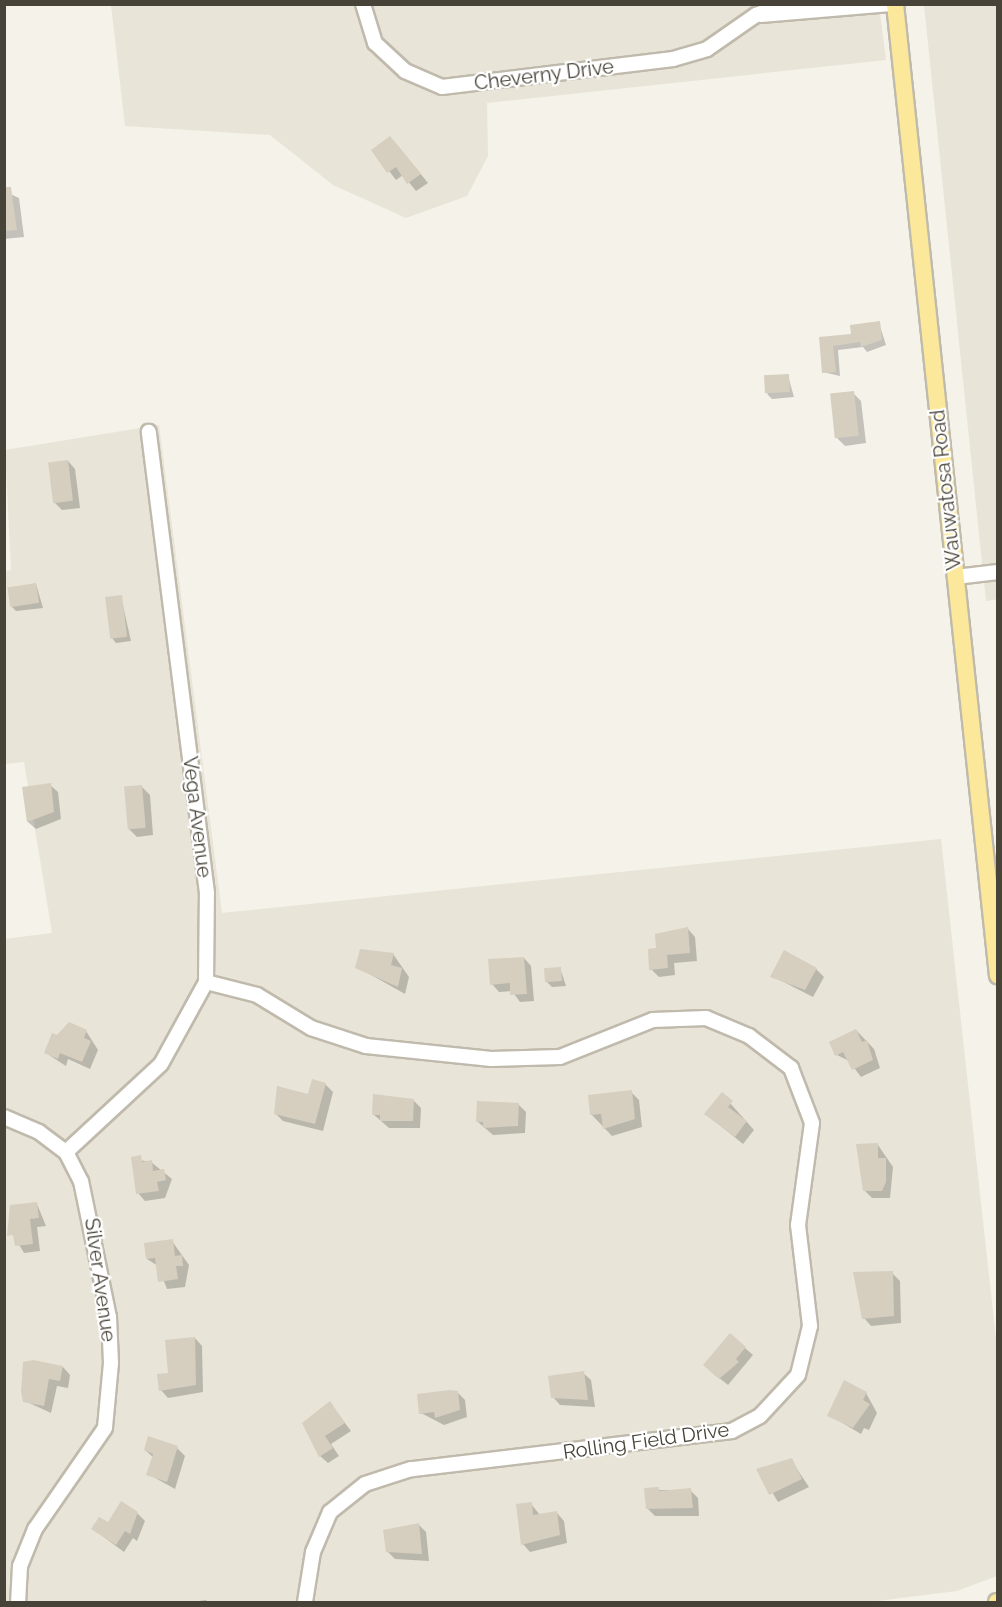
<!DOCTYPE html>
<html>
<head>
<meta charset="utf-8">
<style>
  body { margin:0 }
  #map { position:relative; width:1002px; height:1607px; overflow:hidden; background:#f4f2e9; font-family:Raleway,sans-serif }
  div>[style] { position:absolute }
  .residential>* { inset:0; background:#e8e4d7 }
  .shadow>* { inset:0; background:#0003 }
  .building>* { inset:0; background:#d6cebf; transform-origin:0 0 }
  .roads { filter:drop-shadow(2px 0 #c0baac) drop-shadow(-2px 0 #c0baac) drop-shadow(0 2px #c0baac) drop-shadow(0 -2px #c0baac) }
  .minor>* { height:14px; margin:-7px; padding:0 7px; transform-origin:7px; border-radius:7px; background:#fff }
  .major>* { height:16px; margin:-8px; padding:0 8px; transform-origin:8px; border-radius:8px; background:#fce89a }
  span { translate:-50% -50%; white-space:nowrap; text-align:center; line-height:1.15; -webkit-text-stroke:4.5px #fff; paint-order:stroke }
  .street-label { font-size:20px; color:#484338 }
  .frame { position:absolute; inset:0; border:6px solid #484338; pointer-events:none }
</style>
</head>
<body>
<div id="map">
  <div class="residential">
    <div style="clip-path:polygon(111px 5px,879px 5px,886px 60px,487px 103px,488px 156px,467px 196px,406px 218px,333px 185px,270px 135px,125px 126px)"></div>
    <div style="clip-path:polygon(924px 5px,997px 5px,998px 599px,986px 601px)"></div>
    <div style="clip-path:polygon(159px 425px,222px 913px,941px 839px,997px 1348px,997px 1576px,957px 1591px,869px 1602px,5px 1602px,4px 939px,52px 933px,24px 762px,5px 764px,4px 572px,11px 570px,5px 450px)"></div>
  </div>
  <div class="shadow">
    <div style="clip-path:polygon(398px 146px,428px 183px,416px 191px,403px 175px,396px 180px,373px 150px)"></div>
    <div style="clip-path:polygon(4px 191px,19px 198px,24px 237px,4px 239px)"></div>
    <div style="clip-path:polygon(879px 323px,886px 345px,867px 352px,863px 347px,838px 350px,840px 376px,823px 372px,820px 338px,853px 336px)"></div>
    <div style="clip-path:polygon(788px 376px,794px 397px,772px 399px,767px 394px)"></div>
    <div style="clip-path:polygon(853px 393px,861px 401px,866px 443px,845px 446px,837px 438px)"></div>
    <div style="clip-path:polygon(68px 461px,75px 469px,80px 508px,62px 510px,55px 503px)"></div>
    <div style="clip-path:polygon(36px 584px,43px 608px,16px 611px,11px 606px)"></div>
    <div style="clip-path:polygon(121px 597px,131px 641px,116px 643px,112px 638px)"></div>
    <div style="clip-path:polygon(50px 785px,58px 792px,61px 819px,36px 829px,28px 822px,24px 788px)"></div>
    <div style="clip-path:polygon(142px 787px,150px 795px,153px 835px,137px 837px,129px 829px)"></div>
    <div style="clip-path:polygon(688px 929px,695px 937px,697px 961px,674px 963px,675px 975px,659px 977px,651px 969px,658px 950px)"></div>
    <div style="clip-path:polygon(393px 954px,409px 977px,405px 994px,357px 967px)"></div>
    <div style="clip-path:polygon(524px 958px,531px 966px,534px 1001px,520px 1002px,512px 991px,499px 992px,492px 984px)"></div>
    <div style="clip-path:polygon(560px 968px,566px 986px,552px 987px,547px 982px)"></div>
    <div style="clip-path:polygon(816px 969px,824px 977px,813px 997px,772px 976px)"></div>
    <div style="clip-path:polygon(856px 1030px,874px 1049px,880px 1068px,861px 1077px,849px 1061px,837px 1055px)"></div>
    <div style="clip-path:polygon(86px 1031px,98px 1050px,90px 1069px,68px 1059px,66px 1066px,46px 1053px,58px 1037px)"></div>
    <div style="clip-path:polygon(325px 1084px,333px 1092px,323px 1131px,283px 1121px,275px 1113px)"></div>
    <div style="clip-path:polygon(631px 1092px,639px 1100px,642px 1127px,612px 1136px,591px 1114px)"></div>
    <div style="clip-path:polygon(722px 1094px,754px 1130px,743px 1144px,706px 1114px)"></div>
    <div style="clip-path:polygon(413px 1100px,421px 1108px,420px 1128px,389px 1128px,373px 1114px)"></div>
    <div style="clip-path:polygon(518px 1104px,526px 1112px,525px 1133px,493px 1135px,478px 1122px)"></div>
    <div style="clip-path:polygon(878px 1145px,893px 1167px,890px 1198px,872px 1198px,864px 1190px)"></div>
    <div style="clip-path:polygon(133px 1159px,151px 1162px,172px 1179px,165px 1198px,145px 1201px,138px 1193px)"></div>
    <div style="clip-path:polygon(37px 1204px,46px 1226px,37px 1227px,40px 1251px,24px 1253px,8px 1226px)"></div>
    <div style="clip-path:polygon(172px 1241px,189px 1265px,185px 1287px,167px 1289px,158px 1266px,147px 1259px)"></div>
    <div style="clip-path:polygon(892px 1273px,900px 1281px,901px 1323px,871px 1326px,864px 1318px)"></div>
    <div style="clip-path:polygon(195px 1338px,202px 1346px,203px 1392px,168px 1398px,161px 1390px)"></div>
    <div style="clip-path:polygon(745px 1348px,753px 1355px,728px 1385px,713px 1373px)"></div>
    <div style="clip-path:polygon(24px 1364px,63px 1367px,70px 1375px,68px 1388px,57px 1386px,51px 1413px,25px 1401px)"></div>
    <div style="clip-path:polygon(583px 1373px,591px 1380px,595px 1407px,560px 1405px,553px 1397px)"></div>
    <div style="clip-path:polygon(457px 1392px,465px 1400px,467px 1417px,444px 1425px,421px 1413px)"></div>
    <div style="clip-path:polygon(866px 1393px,877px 1413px,869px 1430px,864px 1428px,861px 1434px,829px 1415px)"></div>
    <div style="clip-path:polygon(330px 1403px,351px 1431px,331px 1444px,339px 1456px,328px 1463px,320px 1456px)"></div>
    <div style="clip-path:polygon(177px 1448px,185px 1456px,175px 1489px,148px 1474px,154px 1458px,145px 1450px)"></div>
    <div style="clip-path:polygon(791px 1460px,809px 1487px,778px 1502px,759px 1470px)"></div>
    <div style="clip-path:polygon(646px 1490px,690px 1490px,698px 1498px,699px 1516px,655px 1516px,647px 1508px)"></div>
    <div style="clip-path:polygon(531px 1504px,540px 1515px,557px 1513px,564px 1521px,567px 1543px,530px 1552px,523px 1544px)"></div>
    <div style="clip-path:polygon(137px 1513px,145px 1521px,137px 1541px,133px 1538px,124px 1552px,93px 1529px)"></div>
    <div style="clip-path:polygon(418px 1524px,426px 1532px,429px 1561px,395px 1559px,387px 1551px)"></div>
    <div style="clip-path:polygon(206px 1600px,208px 1602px,192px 1602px)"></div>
  </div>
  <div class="building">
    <div style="clip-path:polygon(390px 136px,421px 174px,407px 184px,396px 167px,387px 173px,371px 150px)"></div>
    <div style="clip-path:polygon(4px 187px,11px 187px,17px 230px,4px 231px)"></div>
    <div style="clip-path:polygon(880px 321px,882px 340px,861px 347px,860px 342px,833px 346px,836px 372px,822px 373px,819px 337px,851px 334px,850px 325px)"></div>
    <div style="left:789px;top:374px;width:18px;height:25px;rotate:87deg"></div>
    <div style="left:854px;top:391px;width:45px;height:24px;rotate:84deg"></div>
    <div style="left:68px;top:460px;width:41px;height:20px;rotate:83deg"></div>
    <div style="left:36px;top:583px;width:20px;height:29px;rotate:81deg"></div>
    <div style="left:122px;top:595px;width:42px;height:17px;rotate:83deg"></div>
    <div style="clip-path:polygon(51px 783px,54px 812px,27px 822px,22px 787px)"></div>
    <div style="left:142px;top:785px;width:43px;height:18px;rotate:85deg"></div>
    <div style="clip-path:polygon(688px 927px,690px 953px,667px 955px,668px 968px,649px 970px,648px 949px,656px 948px,655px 934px)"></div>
    <div style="clip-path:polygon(360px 949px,394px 953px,391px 965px,402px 968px,398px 987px,355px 968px)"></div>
    <div style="clip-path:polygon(784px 950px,817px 968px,805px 990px,770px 977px)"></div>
    <div style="clip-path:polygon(524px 957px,527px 994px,510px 995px,510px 983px,490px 985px,488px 959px)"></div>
    <div style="left:561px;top:967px;width:14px;height:17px;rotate:86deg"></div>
    <div style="clip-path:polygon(69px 1022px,87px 1030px,84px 1038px,91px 1041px,82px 1062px,60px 1053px,58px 1059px,44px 1053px,52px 1033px,57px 1035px)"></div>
    <div style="clip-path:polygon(856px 1029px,862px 1042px,867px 1040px,873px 1060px,852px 1070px,843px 1052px,835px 1056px,829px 1042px)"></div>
    <div style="clip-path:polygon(312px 1079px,326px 1083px,315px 1124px,274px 1114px,277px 1086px,308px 1094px)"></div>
    <div style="clip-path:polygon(632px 1090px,635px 1119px,603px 1129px,601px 1114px,590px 1115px,588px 1095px)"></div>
    <div style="clip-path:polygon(722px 1092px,733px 1101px,728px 1107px,747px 1121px,735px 1137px,704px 1114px)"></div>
    <div style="clip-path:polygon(373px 1094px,414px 1099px,413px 1121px,380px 1121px,380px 1115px,372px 1115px)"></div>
    <div style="clip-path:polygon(477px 1101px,519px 1103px,518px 1126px,483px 1128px,483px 1122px,476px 1122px)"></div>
    <div style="clip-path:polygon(878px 1143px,878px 1158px,886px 1158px,886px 1182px,882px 1191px,863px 1191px,856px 1144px)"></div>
    <div style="clip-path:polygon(141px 1155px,142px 1162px,152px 1160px,153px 1171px,164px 1169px,166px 1180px,157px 1182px,159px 1191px,136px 1194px,131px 1157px)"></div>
    <div style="clip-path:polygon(37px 1202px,39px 1218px,30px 1219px,33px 1244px,15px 1246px,13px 1235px,7px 1236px,10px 1205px)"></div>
    <div style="clip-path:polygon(173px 1239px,175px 1256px,182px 1255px,183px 1266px,176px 1266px,178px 1279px,158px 1282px,155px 1258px,146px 1259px,144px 1243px)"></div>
    <div style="clip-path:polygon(893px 1271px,894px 1316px,862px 1319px,853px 1272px)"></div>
    <div style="clip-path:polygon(730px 1333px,746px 1347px,736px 1359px,739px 1362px,719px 1379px,703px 1365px)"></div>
    <div style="clip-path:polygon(195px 1337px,196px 1385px,159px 1391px,157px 1374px,168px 1373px,165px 1340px)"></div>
    <div style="clip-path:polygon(33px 1360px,63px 1366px,60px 1381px,49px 1379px,44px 1406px,23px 1402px,21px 1392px,23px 1362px)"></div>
    <div style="clip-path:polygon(584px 1371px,588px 1400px,551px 1398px,548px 1376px)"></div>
    <div style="clip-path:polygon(844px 1380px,867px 1392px,863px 1400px,870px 1404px,853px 1428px,827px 1416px)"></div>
    <div style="clip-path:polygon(450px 1390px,458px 1391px,460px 1410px,435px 1418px,434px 1412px,419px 1414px,417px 1394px)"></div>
    <div style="clip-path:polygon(330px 1401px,345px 1423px,325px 1436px,333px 1448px,319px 1457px,302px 1423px)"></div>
    <div style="clip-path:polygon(148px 1436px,178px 1446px,167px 1482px,146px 1475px,153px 1454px,144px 1450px)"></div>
    <div style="clip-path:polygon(792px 1458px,802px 1479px,769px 1495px,756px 1469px)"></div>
    <div style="clip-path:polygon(659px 1487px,659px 1491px,691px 1488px,693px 1508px,646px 1509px,644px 1488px)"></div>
    <div style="clip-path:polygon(121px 1501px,138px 1512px,130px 1534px,125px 1531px,116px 1545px,91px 1529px,99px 1517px,108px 1522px)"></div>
    <div style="clip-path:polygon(532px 1502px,533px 1515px,557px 1511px,560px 1535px,521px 1545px,516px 1504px)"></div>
    <div style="clip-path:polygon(419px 1523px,422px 1554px,386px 1552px,383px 1530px)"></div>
  </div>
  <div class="roads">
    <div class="minor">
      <div style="left:363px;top:4px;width:41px;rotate:72.9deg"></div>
      <div style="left:375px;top:43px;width:41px;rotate:43deg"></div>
      <div style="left:405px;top:71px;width:40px;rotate:23.4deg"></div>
      <div style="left:442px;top:87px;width:233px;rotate:-6.9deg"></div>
      <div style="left:673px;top:59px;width:35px;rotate:-16deg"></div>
      <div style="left:707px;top:49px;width:60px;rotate:-34.8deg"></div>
      <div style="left:756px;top:15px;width:30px;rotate:-21deg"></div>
      <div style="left:761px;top:15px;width:130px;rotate:-4.8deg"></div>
      <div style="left:956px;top:577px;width:42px;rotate:-6.8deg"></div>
      <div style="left:206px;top:982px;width:53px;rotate:14.3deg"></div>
      <div style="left:257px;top:995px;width:63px;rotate:31.4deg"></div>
      <div style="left:311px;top:1028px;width:58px;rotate:18.1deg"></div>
      <div style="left:366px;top:1046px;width:126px;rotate:5.9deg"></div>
      <div style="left:491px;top:1059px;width:69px;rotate:-1.7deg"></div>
      <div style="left:560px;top:1057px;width:100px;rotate:-21.7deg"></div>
      <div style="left:653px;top:1020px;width:53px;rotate:-2.2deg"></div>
      <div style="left:706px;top:1018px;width:47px;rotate:22.7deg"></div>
      <div style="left:749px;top:1036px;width:53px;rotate:37.3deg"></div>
      <div style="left:791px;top:1068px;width:59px;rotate:69.1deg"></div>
      <div style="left:812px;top:1123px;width:103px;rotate:97.8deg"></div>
      <div style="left:798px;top:1225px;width:102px;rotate:83.2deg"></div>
      <div style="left:810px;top:1326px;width:50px;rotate:103.8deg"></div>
      <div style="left:798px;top:1375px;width:56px;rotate:132.8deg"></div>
      <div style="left:760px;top:1416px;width:32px;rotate:152deg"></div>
      <div style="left:732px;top:1431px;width:323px;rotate:173.2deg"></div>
      <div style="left:411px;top:1469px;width:48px;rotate:161.9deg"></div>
      <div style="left:365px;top:1484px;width:45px;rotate:141.3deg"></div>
      <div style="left:330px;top:1512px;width:43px;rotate:113deg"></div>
      <div style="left:313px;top:1552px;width:51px;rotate:99.1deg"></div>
      <div style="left:4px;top:1117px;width:38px;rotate:23deg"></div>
      <div style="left:39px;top:1132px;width:34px;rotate:37deg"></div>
      <div style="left:66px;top:1152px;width:33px;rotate:63deg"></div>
      <div style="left:81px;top:1181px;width:139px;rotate:78.4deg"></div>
      <div style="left:109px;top:1317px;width:46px;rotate:87.5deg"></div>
      <div style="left:111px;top:1363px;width:65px;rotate:95.3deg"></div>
      <div style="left:105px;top:1428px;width:123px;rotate:124.7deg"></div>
      <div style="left:35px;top:1529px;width:40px;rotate:112deg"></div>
      <div style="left:20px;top:1566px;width:36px;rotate:93deg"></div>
      <div style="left:66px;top:1152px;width:129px;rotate:-42.8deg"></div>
      <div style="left:161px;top:1064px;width:94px;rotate:-61.2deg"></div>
      <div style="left:206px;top:982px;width:89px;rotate:-89.4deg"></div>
      <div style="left:207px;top:893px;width:465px;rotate:-97.2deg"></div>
    </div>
    <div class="major">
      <div style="left:895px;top:4px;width:977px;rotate:83.95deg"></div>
      <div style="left:997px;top:1602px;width:1px"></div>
    </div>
  </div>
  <div class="street-label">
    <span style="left:544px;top:75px;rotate:-7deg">Cheverny Drive</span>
    <span style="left:946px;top:490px;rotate:-96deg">Wauwatosa Road</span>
    <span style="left:197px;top:817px;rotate:83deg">Vega Avenue</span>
    <span style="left:100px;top:1280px;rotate:82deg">Silver Avenue</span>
    <span style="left:646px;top:1441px;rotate:-8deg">Rolling Field Drive</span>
  </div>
  <div class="frame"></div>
</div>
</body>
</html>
